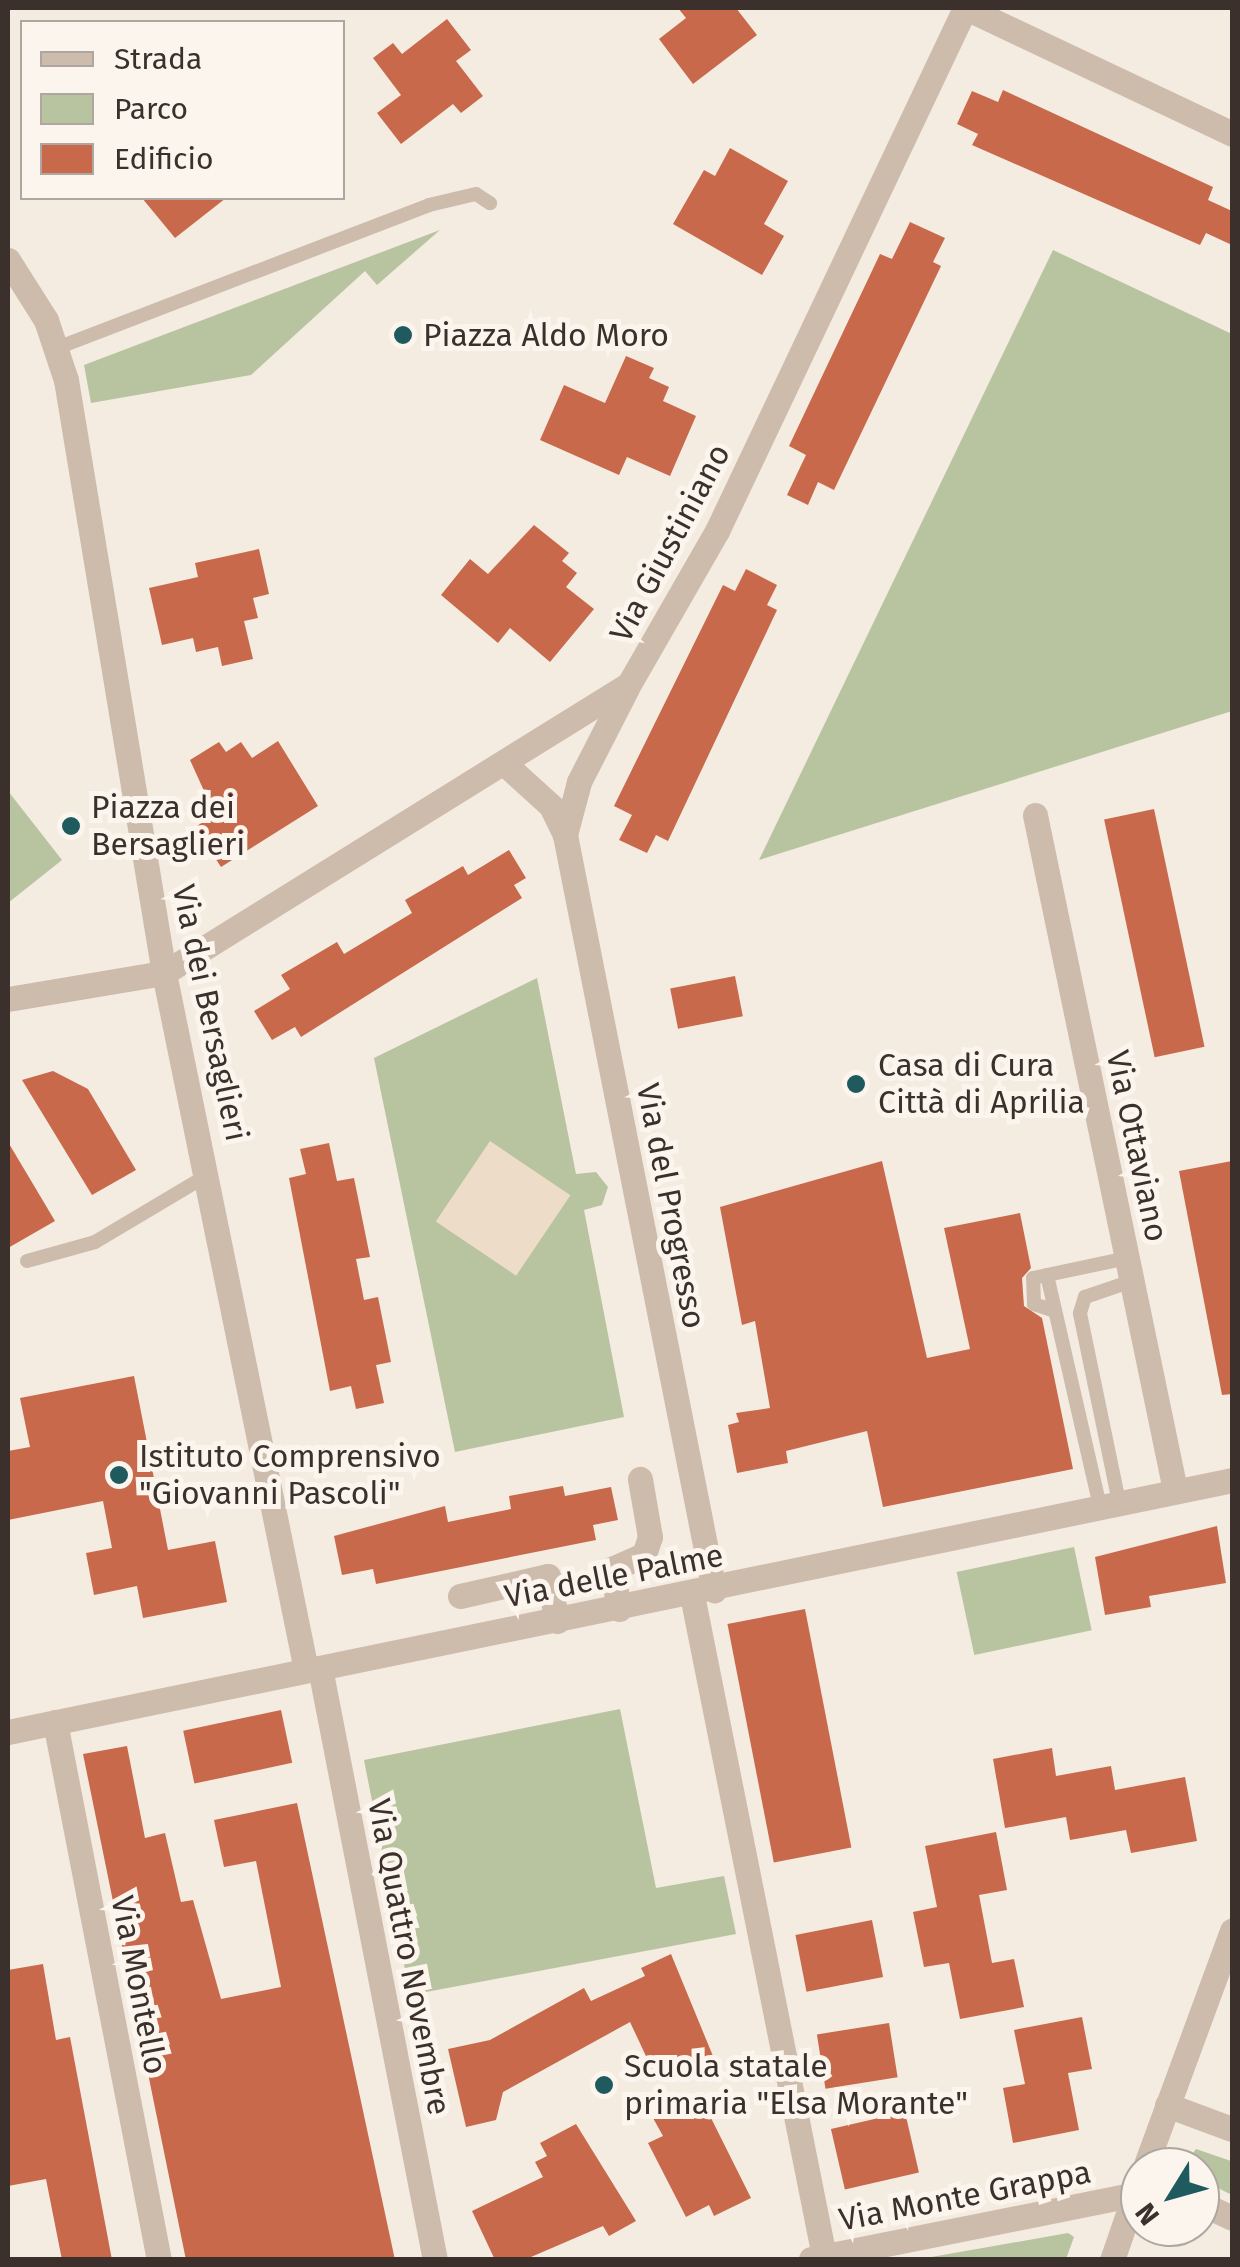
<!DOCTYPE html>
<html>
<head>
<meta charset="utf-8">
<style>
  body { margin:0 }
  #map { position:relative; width:1240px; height:2267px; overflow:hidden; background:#f4ebe1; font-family:"Fira Sans",sans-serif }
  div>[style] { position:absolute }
  .green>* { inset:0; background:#b8c4a0; transform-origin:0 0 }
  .plaza>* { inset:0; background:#ecdcc8; transform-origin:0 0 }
  .building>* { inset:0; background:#c8694b; transform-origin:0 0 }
  .lane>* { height:14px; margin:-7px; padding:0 7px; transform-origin:7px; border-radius:7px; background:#cdbbac }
  .street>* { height:25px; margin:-12.5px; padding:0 12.5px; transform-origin:12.5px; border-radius:12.5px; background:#cdbbac }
  .dots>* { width:28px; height:28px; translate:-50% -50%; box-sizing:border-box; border:5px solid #fbf5ee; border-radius:50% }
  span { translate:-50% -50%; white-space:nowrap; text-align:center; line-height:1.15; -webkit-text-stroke:10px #fbf5ee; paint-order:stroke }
  .poi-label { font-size:32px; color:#3b302b }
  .left { translate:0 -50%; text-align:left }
  .street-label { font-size:32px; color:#3b302b }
  .frame { position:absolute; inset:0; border:10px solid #3b302b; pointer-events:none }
  .legend { position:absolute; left:20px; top:20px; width:325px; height:180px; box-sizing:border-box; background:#fbf5ee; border:2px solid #aea6a0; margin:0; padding:12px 18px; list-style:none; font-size:30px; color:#3b302b }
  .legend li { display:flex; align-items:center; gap:20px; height:50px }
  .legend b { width:50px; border:2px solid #aea6a0 }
  .north { position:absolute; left:1120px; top:2147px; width:100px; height:100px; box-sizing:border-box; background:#fbf5ee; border:2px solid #aea6a0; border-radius:50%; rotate:233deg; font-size:28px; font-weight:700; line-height:40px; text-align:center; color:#3b302b }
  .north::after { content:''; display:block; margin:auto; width:35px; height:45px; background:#1f5a5e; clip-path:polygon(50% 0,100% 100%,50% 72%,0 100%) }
</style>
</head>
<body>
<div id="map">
  <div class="green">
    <div style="clip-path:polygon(440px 230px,377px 285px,365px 271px,251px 375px,91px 403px,84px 365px)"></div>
    <div style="clip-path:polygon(1053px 250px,1232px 334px,1232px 711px,759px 860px)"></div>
    <div style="clip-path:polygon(8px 791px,62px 860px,8px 903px)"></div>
    <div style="clip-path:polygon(537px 978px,576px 1174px,596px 1172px,608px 1187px,602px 1205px,584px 1210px,624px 1417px,455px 1452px,374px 1058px)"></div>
    <div style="left:1074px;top:1547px;width:85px;height:120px;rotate:78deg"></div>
    <div style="clip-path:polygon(620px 1709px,656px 1888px,724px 1876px,736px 1934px,410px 1995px,364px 1760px)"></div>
    <div style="clip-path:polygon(1196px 2149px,1231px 2161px,1232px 2195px,1200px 2179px,1200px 2167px,1183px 2167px)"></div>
    <div style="clip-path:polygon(1068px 2233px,1074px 2237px,1066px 2259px,920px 2259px)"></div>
  </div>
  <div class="plaza">
    <div style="left:490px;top:1141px;width:97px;height:97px;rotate:34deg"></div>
  </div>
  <div class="building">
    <div style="clip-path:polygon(678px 8px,736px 8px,757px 35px,693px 84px,659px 39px,686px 18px)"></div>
    <div style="clip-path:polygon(447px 19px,471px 50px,456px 61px,483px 96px,461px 113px,453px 104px,401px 144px,377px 113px,401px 95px,373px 58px,393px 43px,402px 54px)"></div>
    <div style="clip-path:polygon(1003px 90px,1213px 187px,1208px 200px,1232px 211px,1232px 245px,1206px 233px,1200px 245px,972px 145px,978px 134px,957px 124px,972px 91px,998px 102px)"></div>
    <div style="clip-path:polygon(730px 148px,788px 181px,764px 224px,784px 236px,762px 275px,673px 224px,704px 170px,715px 176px)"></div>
    <div style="clip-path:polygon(142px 198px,226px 198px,175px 238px)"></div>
    <div style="clip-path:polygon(910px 222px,945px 238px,933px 262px,941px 266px,834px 490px,818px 482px,808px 505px,787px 495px,806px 455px,789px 446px,880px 254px,892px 259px)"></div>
    <div style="clip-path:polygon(626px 356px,654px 368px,649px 378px,669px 387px,663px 401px,696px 416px,670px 476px,627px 457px,619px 475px,540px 440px,564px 385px,605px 403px)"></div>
    <div style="clip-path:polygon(534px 525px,569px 553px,562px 561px,577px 573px,566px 587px,594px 609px,550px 662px,510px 628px,498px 643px,441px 595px,470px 559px,488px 574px)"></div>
    <div style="clip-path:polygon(259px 549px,269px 594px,253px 598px,258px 618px,244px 621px,253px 659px,222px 666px,218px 647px,196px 652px,193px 638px,162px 645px,149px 588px,198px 577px,195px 563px)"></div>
    <div style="clip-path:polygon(746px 569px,777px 585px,767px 605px,777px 610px,668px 841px,656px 835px,647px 853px,619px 840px,632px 815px,614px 806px,723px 585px,735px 591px)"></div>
    <div style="clip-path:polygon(278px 741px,318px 806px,221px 867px,195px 827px,215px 815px,190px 760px,219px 742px,226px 752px,241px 742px,252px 758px)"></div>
    <div style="left:1154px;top:809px;width:243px;height:51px;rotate:78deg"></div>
    <div style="clip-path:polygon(509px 850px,526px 878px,514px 885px,522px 898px,301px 1037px,295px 1027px,272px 1040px,254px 1011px,290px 989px,281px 975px,337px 942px,344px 954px,412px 913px,405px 900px,463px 866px,468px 875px)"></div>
    <div style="left:735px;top:976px;width:41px;height:66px;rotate:79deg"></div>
    <div style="clip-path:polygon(53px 1071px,88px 1089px,136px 1170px,92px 1195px,22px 1080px)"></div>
    <div style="clip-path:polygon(8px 1142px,55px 1221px,8px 1248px)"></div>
    <div style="clip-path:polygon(329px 1143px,337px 1181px,354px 1178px,370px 1257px,356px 1259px,364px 1300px,378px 1297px,391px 1362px,376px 1365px,384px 1403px,356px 1409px,351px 1386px,330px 1391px,289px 1178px,306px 1174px,300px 1149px)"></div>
    <div style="clip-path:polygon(882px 1161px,927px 1358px,970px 1349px,944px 1228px,1020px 1213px,1031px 1268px,1022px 1278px,1024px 1306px,1042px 1318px,1073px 1469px,883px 1507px,867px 1431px,786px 1451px,788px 1463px,737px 1473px,728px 1425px,739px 1422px,736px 1413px,770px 1408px,755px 1321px,742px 1325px,720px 1207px)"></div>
    <div style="clip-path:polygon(1232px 1161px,1232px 1394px,1222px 1395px,1179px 1171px)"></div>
    <div style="clip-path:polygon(134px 1376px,168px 1550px,215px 1541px,227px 1602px,143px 1618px,137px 1586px,94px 1595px,86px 1553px,112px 1548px,103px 1501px,8px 1520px,8px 1451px,30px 1447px,20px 1398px)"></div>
    <div style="clip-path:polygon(563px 1486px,565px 1496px,611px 1487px,618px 1520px,593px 1525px,596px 1540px,376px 1584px,373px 1569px,342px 1575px,334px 1536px,445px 1506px,448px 1522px,511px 1509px,509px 1496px)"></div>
    <div style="clip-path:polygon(1217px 1526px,1226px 1583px,1149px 1596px,1151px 1607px,1105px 1615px,1095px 1557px)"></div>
    <div style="left:805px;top:1609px;width:243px;height:79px;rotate:79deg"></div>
    <div style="left:281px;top:1710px;width:54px;height:100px;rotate:78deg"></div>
    <div style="clip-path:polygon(127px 1746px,145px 1838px,165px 1833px,181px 1902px,193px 1900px,221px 1999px,281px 1987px,256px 1861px,224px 1867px,214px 1820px,297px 1803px,395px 2260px,186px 2260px,83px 1754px)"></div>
    <div style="clip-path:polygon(1052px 1748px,1056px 1776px,1111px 1766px,1115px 1790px,1185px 1777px,1197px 1841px,1131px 1853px,1126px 1830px,1070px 1840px,1066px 1817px,1005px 1828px,993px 1759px)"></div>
    <div style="clip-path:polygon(996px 1832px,1007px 1890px,979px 1895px,992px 1963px,1014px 1959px,1024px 2007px,960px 2019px,949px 1963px,924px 1967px,913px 1912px,937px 1907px,925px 1846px)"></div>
    <div style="left:872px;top:1920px;width:58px;height:78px;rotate:79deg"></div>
    <div style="clip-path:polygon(671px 1954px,715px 2061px,674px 2080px,666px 2065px,653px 2071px,630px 2022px,503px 2092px,496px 2120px,466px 2127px,448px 2049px,490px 2040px,584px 1988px,591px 2001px,645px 1976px,641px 1968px)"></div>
    <div style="clip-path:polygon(43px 1964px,56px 2040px,70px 2037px,112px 2260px,62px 2260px,46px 2179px,8px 2186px,8px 1970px)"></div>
    <div style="clip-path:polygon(1082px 2017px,1092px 2069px,1068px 2073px,1079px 2130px,1013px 2143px,1003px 2088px,1025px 2084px,1014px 2030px)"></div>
    <div style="left:889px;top:2023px;width:55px;height:73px;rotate:81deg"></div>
    <div style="clip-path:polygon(687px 2101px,695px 2118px,708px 2112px,751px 2198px,714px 2216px,709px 2205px,686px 2217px,648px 2143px,663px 2136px,653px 2118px)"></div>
    <div style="left:905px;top:2112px;width:62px;height:76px;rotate:77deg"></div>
    <div style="clip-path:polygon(576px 2124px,636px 2221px,609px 2236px,603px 2226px,524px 2260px,495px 2260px,472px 2211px,543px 2177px,535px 2162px,547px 2156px,540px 2143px)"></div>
  </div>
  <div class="lane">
    <div style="left:57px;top:348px;width:399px;rotate:-21deg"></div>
    <div style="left:429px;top:205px;width:48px;rotate:-13.2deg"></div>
    <div style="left:476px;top:194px;width:17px;rotate:33deg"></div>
    <div style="left:27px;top:1261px;width:71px;rotate:-15.6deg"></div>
    <div style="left:95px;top:1242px;width:133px;rotate:-30.8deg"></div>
    <div style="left:1047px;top:1275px;width:237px;rotate:77.1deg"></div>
    <div style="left:1055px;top:1311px;width:22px;rotate:-162deg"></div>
    <div style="left:1034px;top:1304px;width:26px;rotate:-92deg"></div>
    <div style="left:1033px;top:1278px;width:96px;rotate:-12deg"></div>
    <div style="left:1119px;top:1502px;width:193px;rotate:-101.7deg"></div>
    <div style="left:1080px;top:1313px;width:17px;rotate:-73deg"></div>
    <div style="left:1085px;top:1297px;width:50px;rotate:-18.8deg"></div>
  </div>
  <div class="street">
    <div style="left:966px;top:8px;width:294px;rotate:25.3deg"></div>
    <div style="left:8px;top:260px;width:71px;rotate:57.7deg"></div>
    <div style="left:46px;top:320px;width:63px;rotate:71.6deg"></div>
    <div style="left:66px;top:380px;width:601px;rotate:80.62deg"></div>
    <div style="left:164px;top:973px;width:711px;rotate:78.48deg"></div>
    <div style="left:627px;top:688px;width:106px;rotate:117.1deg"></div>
    <div style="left:579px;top:782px;width:55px;rotate:104.8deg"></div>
    <div style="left:565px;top:835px;width:770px;rotate:78.84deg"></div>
    <div style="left:506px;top:765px;width:61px;rotate:42.3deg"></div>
    <div style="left:551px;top:806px;width:32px;rotate:64deg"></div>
    <div style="left:1035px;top:815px;width:689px;rotate:78.28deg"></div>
    <div style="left:8px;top:999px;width:158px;rotate:-9.5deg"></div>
    <div style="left:164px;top:973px;width:547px;rotate:-31.86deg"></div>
    <div style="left:629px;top:684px;width:177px;rotate:-60.1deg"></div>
    <div style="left:717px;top:531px;width:579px;rotate:-64.63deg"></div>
    <div style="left:692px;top:1595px;width:674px;rotate:78.71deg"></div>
    <div style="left:460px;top:1596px;width:90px;rotate:-12.8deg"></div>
    <div style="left:548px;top:1576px;width:46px;rotate:78.7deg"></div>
    <div style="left:619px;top:1609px;width:41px;rotate:-99.9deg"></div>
    <div style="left:612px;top:1569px;width:35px;rotate:-24deg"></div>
    <div style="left:644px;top:1555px;width:19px;rotate:-72deg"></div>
    <div style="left:650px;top:1537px;width:59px;rotate:-99.8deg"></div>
    <div style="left:320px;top:1668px;width:603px;rotate:79.01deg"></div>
    <div style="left:55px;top:1722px;width:548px;rotate:79.06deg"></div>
    <div style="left:8px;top:1732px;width:1250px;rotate:-11.63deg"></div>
    <div style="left:1167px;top:2105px;width:69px;rotate:20.3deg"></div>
    <div style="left:1145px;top:2167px;width:252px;rotate:-69.8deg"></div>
    <div style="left:1200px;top:2203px;width:35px;rotate:25deg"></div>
    <div style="left:811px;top:2259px;width:330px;rotate:-11.3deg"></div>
    <div style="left:1112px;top:2260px;width:79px;rotate:-70.9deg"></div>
  </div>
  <div class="dots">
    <div style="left:403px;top:335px;background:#1f5a5e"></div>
    <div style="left:71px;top:826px;background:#1f5a5e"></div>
    <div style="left:856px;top:1084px;background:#1f5a5e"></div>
    <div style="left:119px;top:1475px;background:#1f5a5e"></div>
    <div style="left:604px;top:2085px;background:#1f5a5e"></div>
  </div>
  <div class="poi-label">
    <span class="left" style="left:423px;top:335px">Piazza Aldo Moro</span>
    <span class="left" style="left:91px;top:826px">Piazza dei<br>Bersaglieri</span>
    <span class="left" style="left:878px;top:1084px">Casa di Cura<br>Città di Aprilia</span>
    <span class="left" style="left:139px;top:1475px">Istituto Comprensivo<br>"Giovanni Pascoli"</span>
    <span class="left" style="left:624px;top:2085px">Scuola statale<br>primaria "Elsa Morante"</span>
  </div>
  <div class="street-label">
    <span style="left:670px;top:543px;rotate:-62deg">Via Giustiniano</span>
    <span style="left:210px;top:1013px;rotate:78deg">Via dei Bersaglieri</span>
    <span style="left:1137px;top:1146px;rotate:78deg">Via Ottaviano</span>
    <span style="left:671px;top:1206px;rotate:79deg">Via del Progresso</span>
    <span style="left:614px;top:1576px;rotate:-11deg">Via delle Palme</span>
    <span style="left:409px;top:1957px;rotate:79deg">Via Quattro Novembre</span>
    <span style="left:139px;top:1985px;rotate:79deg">Via Montello</span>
    <span style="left:965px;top:2196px;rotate:-11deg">Via Monte Grappa</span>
  </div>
  <div class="frame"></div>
  <ul class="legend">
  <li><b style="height:12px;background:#cdbbac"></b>Strada</li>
  <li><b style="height:28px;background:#b8c4a0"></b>Parco</li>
  <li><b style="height:28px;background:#c8694b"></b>Edificio</li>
  </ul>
  <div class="north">N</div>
</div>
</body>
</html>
